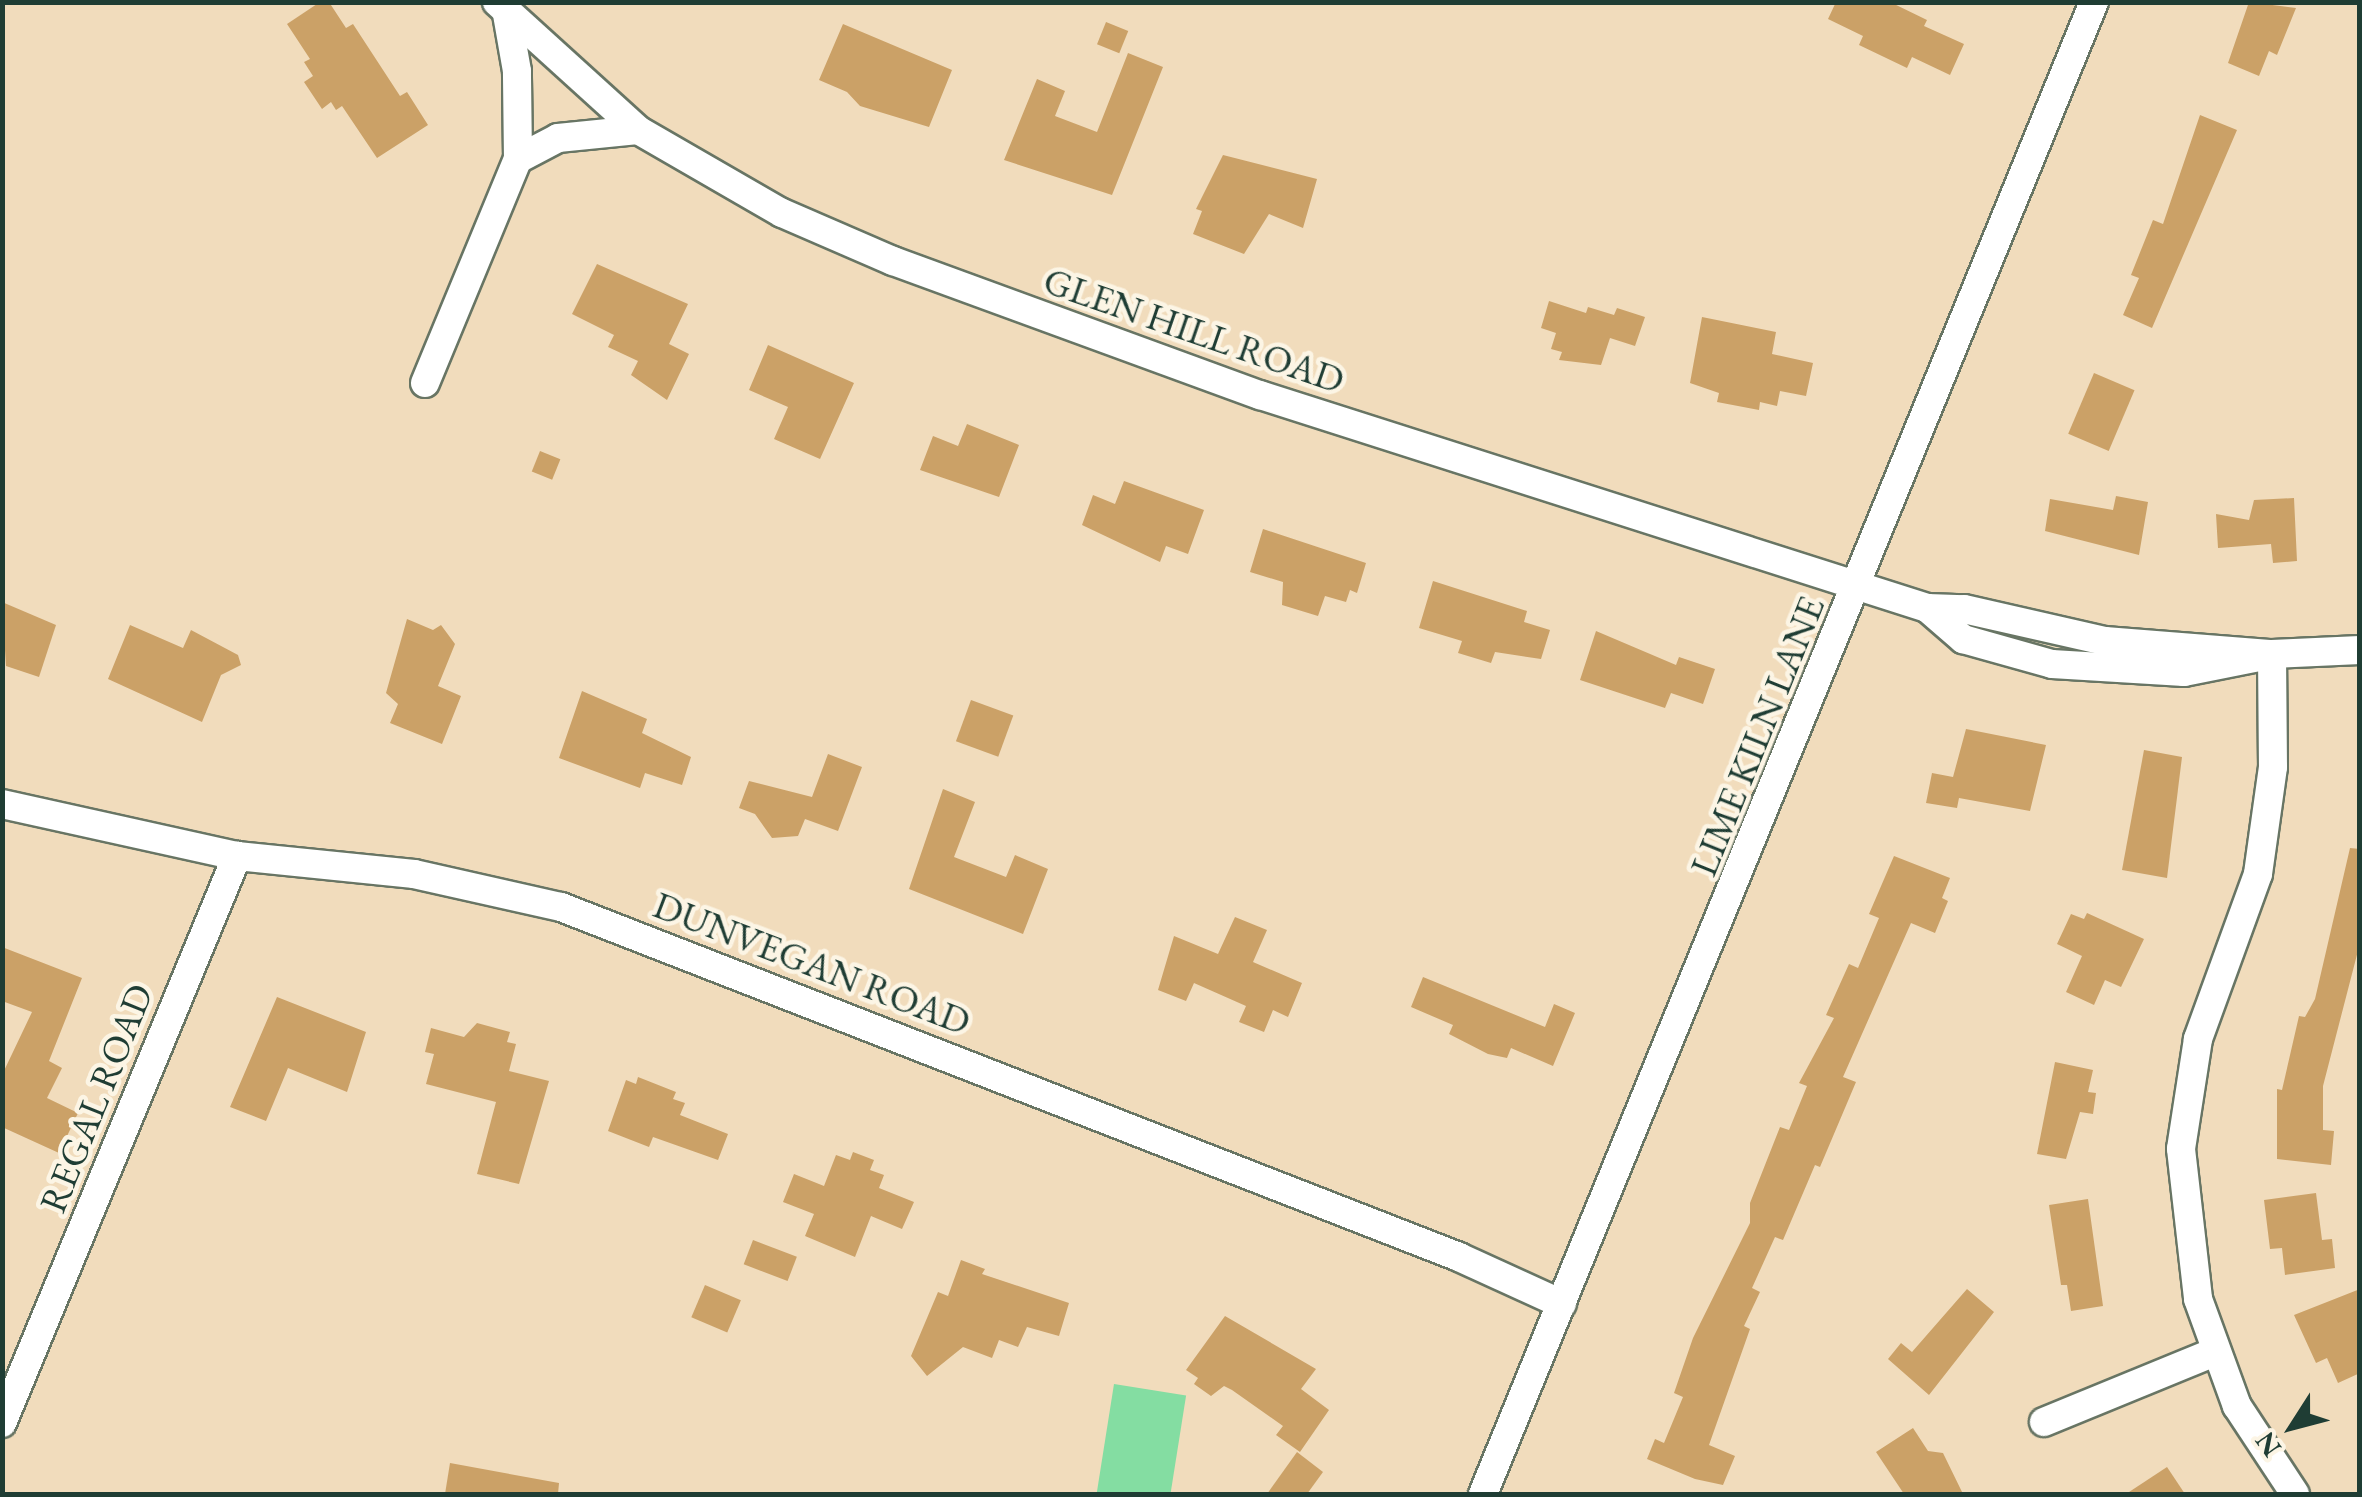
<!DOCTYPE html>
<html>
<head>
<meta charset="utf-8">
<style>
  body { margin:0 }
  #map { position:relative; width:2362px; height:1497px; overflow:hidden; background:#f1dcbc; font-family:"EB Garamond",serif }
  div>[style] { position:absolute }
  .green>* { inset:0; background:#84dda2; transform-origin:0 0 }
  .building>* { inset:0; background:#cba167; transform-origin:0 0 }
  .roads { filter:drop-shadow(2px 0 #687564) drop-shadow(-2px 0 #687564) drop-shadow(0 2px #687564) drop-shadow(0 -2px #687564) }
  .street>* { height:28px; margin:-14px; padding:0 14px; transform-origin:14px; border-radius:14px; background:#fff }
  span { translate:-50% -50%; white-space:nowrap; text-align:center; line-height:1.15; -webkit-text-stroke:9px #fcf5e5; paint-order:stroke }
  .street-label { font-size:38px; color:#1f3d34 }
  .frame { position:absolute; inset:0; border:5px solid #1f3d34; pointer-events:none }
  .north { position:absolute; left:2242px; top:1377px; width:100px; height:100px; -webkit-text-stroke:8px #fcf5e5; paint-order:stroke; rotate:234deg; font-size:28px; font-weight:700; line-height:40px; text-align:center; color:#1f3d34 }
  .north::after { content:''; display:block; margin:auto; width:35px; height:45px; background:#1f3d34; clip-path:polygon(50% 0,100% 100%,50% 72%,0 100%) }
</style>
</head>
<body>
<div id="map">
  <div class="green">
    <div style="left:1114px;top:1384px;width:73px;height:111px;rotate:9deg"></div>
  </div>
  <div class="building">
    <div style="clip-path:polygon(320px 2px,329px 2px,346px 28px,353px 24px,400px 96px,407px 92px,428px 125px,377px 158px,342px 106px,336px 110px,331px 102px,322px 109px,304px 82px,313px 76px,304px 62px,310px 59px,287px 24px)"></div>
    <div style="clip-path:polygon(1836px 2px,1890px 2px,1927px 20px,1924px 26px,1964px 44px,1950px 75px,1912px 57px,1907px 68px,1859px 45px,1863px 36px,1828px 19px)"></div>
    <div style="clip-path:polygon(2249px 2px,2296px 8px,2277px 55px,2269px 51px,2259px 76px,2228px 63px)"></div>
    <div style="left:1106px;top:22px;width:24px;height:24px;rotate:22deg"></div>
    <div style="clip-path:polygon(843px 24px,952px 70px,929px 127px,860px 106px,847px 92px,819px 80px)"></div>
    <div style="clip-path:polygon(1128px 53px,1163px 67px,1112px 195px,1004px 160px,1037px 79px,1065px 91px,1055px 116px,1097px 132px)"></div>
    <div style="clip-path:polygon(2200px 115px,2237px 130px,2152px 328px,2123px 315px,2139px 278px,2131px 275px,2153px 220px,2163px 224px)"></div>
    <div style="clip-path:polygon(1223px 155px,1317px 179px,1303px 228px,1269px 214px,1244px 254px,1193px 234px,1202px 211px,1196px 209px)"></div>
    <div style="clip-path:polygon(597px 264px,688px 304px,669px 344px,689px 354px,667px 400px,631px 375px,638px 361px,608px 347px,614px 335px,572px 314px)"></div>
    <div style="clip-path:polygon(1549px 301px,1586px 313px,1588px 307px,1614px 315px,1617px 308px,1645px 317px,1635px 346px,1610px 338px,1601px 365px,1559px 360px,1562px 352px,1551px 349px,1556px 333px,1541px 328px)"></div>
    <div style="clip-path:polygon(1702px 317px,1776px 332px,1772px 354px,1813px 363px,1806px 396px,1780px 391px,1777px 406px,1760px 402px,1759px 410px,1717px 402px,1719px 393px,1690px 383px)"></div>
    <div style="clip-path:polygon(768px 345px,854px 383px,820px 459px,774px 439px,788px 407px,749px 390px)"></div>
    <div style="left:2094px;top:373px;width:44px;height:66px;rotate:23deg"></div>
    <div style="clip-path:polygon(967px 424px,1019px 445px,999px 497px,920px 470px,933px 436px,958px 446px)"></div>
    <div style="left:540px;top:451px;width:22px;height:22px;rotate:22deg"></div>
    <div style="clip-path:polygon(1124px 481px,1204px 510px,1188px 554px,1166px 546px,1160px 562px,1082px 525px,1093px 495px,1115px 504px)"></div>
    <div style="clip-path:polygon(2116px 496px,2148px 502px,2139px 555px,2045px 531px,2050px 499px,2113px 510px)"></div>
    <div style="clip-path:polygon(2294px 498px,2297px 561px,2273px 563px,2271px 544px,2218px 548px,2216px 514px,2249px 520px,2254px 500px)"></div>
    <div style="clip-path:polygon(1263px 529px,1366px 563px,1357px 593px,1350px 590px,1346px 602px,1325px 596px,1318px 616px,1282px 605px,1283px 582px,1250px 572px)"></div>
    <div style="clip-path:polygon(1433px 581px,1527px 611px,1524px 622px,1550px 630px,1541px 659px,1495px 652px,1491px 663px,1458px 653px,1462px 641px,1419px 628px)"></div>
    <div style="clip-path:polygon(2px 602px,56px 625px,39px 677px,6px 666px)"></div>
    <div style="clip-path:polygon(407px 619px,433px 630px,441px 625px,455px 644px,438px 686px,461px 696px,442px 744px,390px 723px,398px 704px,386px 693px)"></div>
    <div style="clip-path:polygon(130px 625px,183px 648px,191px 630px,238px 655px,241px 665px,221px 675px,202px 722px,108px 679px)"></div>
    <div style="clip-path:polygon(1596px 631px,1676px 665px,1679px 657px,1715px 669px,1703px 704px,1671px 693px,1665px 708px,1580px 680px)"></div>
    <div style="clip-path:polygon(582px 691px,647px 719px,642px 733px,691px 757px,682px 785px,645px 773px,640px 788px,559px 758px)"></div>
    <div style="left:971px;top:700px;width:45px;height:44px;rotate:20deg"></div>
    <div style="clip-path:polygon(1966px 729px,2046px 745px,2030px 811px,1959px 798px,1957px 808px,1926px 803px,1932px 773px,1953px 777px)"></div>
    <div style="clip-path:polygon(2144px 750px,2182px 757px,2167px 878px,2122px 870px)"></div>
    <div style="clip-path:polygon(828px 754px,862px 767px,838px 831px,805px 819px,798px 836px,772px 838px,755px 814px,739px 808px,749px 781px,812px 797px)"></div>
    <div style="clip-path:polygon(943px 789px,975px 802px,954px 857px,1006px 877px,1015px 855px,1048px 869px,1023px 934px,909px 889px)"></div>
    <div style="clip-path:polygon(2350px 848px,2360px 849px,2360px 943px,2323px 1086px,2323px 1130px,2334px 1131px,2331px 1165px,2277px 1159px,2277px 1089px,2282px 1090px,2299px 1016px,2305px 1017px,2315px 999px)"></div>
    <div style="clip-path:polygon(1894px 856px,1950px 878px,1942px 898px,1948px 901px,1935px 933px,1911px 923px,1843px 1077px,1856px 1082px,1820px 1167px,1815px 1165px,1783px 1240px,1775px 1237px,1752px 1288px,1760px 1292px,1744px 1326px,1750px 1329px,1709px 1445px,1735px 1456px,1723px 1485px,1695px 1479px,1647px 1459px,1655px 1439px,1664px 1443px,1683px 1397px,1674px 1393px,1693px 1338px,1750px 1223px,1750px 1203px,1780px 1127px,1789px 1130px,1807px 1086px,1799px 1083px,1834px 1018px,1826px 1015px,1849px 964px,1858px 968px,1879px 918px,1869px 914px)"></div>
    <div style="clip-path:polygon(2087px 913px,2144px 939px,2121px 987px,2105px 980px,2094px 1005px,2066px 992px,2082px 956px,2057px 944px,2071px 914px,2084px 919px)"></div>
    <div style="clip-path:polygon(1235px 917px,1267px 930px,1253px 962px,1302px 983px,1288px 1017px,1273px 1010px,1264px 1032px,1239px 1022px,1246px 1006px,1194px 983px,1186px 1001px,1158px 990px,1174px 936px,1218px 954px)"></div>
    <div style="clip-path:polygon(2px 947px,82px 978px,49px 1061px,62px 1068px,47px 1098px,78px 1113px,59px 1153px,2px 1127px,2px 1075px,32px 1012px,2px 1001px)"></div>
    <div style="clip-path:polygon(1423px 977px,1545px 1027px,1554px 1004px,1575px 1013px,1553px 1066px,1511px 1048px,1507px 1058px,1488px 1054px,1449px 1034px,1453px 1025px,1411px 1007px)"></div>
    <div style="clip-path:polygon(277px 997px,366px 1032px,347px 1092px,288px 1068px,266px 1121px,230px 1107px)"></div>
    <div style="clip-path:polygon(477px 1023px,510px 1032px,507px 1042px,516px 1044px,509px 1071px,549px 1081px,519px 1184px,477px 1174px,496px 1102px,426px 1084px,434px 1054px,425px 1052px,431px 1028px,464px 1037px)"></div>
    <div style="clip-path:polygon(2055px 1062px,2093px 1070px,2088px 1092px,2096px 1093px,2093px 1114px,2080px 1112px,2066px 1159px,2037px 1154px)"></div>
    <div style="clip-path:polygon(638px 1077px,676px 1092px,673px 1099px,685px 1103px,680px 1115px,728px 1134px,718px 1160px,653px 1137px,649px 1147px,608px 1131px,626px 1080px,636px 1084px)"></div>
    <div style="clip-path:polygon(853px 1152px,874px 1160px,870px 1170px,884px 1175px,879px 1188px,914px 1202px,902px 1229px,871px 1216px,855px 1257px,805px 1236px,814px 1214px,783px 1202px,794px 1174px,824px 1186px,836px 1155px,850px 1160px)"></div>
    <div style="clip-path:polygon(2316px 1193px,2322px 1240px,2332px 1239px,2335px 1268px,2285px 1275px,2282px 1248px,2270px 1249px,2264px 1200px)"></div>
    <div style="clip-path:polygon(2088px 1199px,2103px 1306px,2071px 1311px,2067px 1285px,2061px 1285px,2049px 1205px)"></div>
    <div style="left:753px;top:1240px;width:47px;height:26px;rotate:21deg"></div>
    <div style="clip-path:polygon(961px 1260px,985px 1269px,982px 1274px,1069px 1303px,1059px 1336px,1027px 1327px,1018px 1347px,999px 1340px,992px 1358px,963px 1347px,927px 1376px,911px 1356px,938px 1292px,948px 1296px)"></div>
    <div style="left:705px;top:1285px;width:39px;height:35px;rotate:23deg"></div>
    <div style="clip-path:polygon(1967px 1289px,1994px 1312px,1929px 1395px,1888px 1359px,1901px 1343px,1912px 1352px)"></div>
    <div style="clip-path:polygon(2360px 1289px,2360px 1373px,2338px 1383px,2327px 1358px,2316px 1363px,2294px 1315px)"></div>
    <div style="clip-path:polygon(1225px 1316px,1316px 1369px,1301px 1389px,1329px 1410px,1300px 1452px,1276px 1435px,1283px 1426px,1232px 1390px,1224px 1386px,1211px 1396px,1194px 1384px,1198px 1378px,1186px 1370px)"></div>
    <div style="clip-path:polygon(1913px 1428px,1928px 1451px,1943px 1453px,1963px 1494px,1904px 1494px,1876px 1452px)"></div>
    <div style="clip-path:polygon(1297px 1452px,1323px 1472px,1307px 1494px,1267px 1494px)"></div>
    <div style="clip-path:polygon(450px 1463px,559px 1483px,558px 1494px,445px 1494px)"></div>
    <div style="clip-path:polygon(2167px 1467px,2185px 1494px,2126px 1494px)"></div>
  </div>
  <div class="roads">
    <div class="street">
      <div style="left:497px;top:2px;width:190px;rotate:42.2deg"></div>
      <div style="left:638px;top:130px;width:166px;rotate:30deg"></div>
      <div style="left:782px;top:213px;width:121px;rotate:23.4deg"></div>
      <div style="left:893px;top:261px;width:391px;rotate:20.1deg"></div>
      <div style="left:1260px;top:395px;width:700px;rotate:17.71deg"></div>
      <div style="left:1927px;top:608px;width:37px;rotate:2deg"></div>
      <div style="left:1964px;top:609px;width:145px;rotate:12.8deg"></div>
      <div style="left:2105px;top:641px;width:168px;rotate:4.5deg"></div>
      <div style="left:2272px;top:654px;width:88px;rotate:-2.6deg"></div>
      <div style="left:518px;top:159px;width:45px;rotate:-27.7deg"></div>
      <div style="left:558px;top:138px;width:80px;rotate:-5.7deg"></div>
      <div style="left:425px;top:383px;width:243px;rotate:-67.5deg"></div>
      <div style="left:518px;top:159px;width:88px;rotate:-90.7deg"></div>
      <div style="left:517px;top:71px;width:58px;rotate:-100deg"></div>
      <div style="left:1927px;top:608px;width:48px;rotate:40.7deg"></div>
      <div style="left:1963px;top:639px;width:92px;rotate:15.7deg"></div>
      <div style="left:2052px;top:664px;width:132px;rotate:3.5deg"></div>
      <div style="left:2184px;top:672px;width:83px;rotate:-11.2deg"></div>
      <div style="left:2272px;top:654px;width:113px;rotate:89.5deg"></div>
      <div style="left:2273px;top:767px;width:108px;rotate:98deg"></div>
      <div style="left:2258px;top:874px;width:176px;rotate:110deg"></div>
      <div style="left:2198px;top:1039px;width:111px;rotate:98.8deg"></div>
      <div style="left:2181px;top:1149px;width:151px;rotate:83.5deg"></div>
      <div style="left:2198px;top:1299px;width:114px;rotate:70deg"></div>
      <div style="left:2237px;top:1406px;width:105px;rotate:56.6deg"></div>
      <div style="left:2px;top:804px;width:241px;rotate:12.5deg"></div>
      <div style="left:237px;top:856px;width:178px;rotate:5.8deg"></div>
      <div style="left:414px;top:874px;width:151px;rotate:12.7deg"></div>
      <div style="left:561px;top:907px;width:964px;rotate:21.29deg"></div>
      <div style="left:1459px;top:1257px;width:113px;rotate:24.5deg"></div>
      <div style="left:2044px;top:1422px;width:185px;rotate:-22.3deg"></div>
      <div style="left:2px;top:1423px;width:614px;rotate:-67.49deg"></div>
      <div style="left:1483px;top:1494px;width:1612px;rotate:-67.73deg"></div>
    </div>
  </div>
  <div class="street-label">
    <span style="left:1194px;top:330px;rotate:19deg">GLEN HILL ROAD</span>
    <span style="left:1757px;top:736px;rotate:-68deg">LIME KILN LANE</span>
    <span style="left:812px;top:963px;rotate:21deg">DUNVEGAN ROAD</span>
    <span style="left:96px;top:1098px;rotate:-68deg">REGAL ROAD</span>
  </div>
  <div class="frame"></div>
  <div class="north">N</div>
</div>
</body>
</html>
